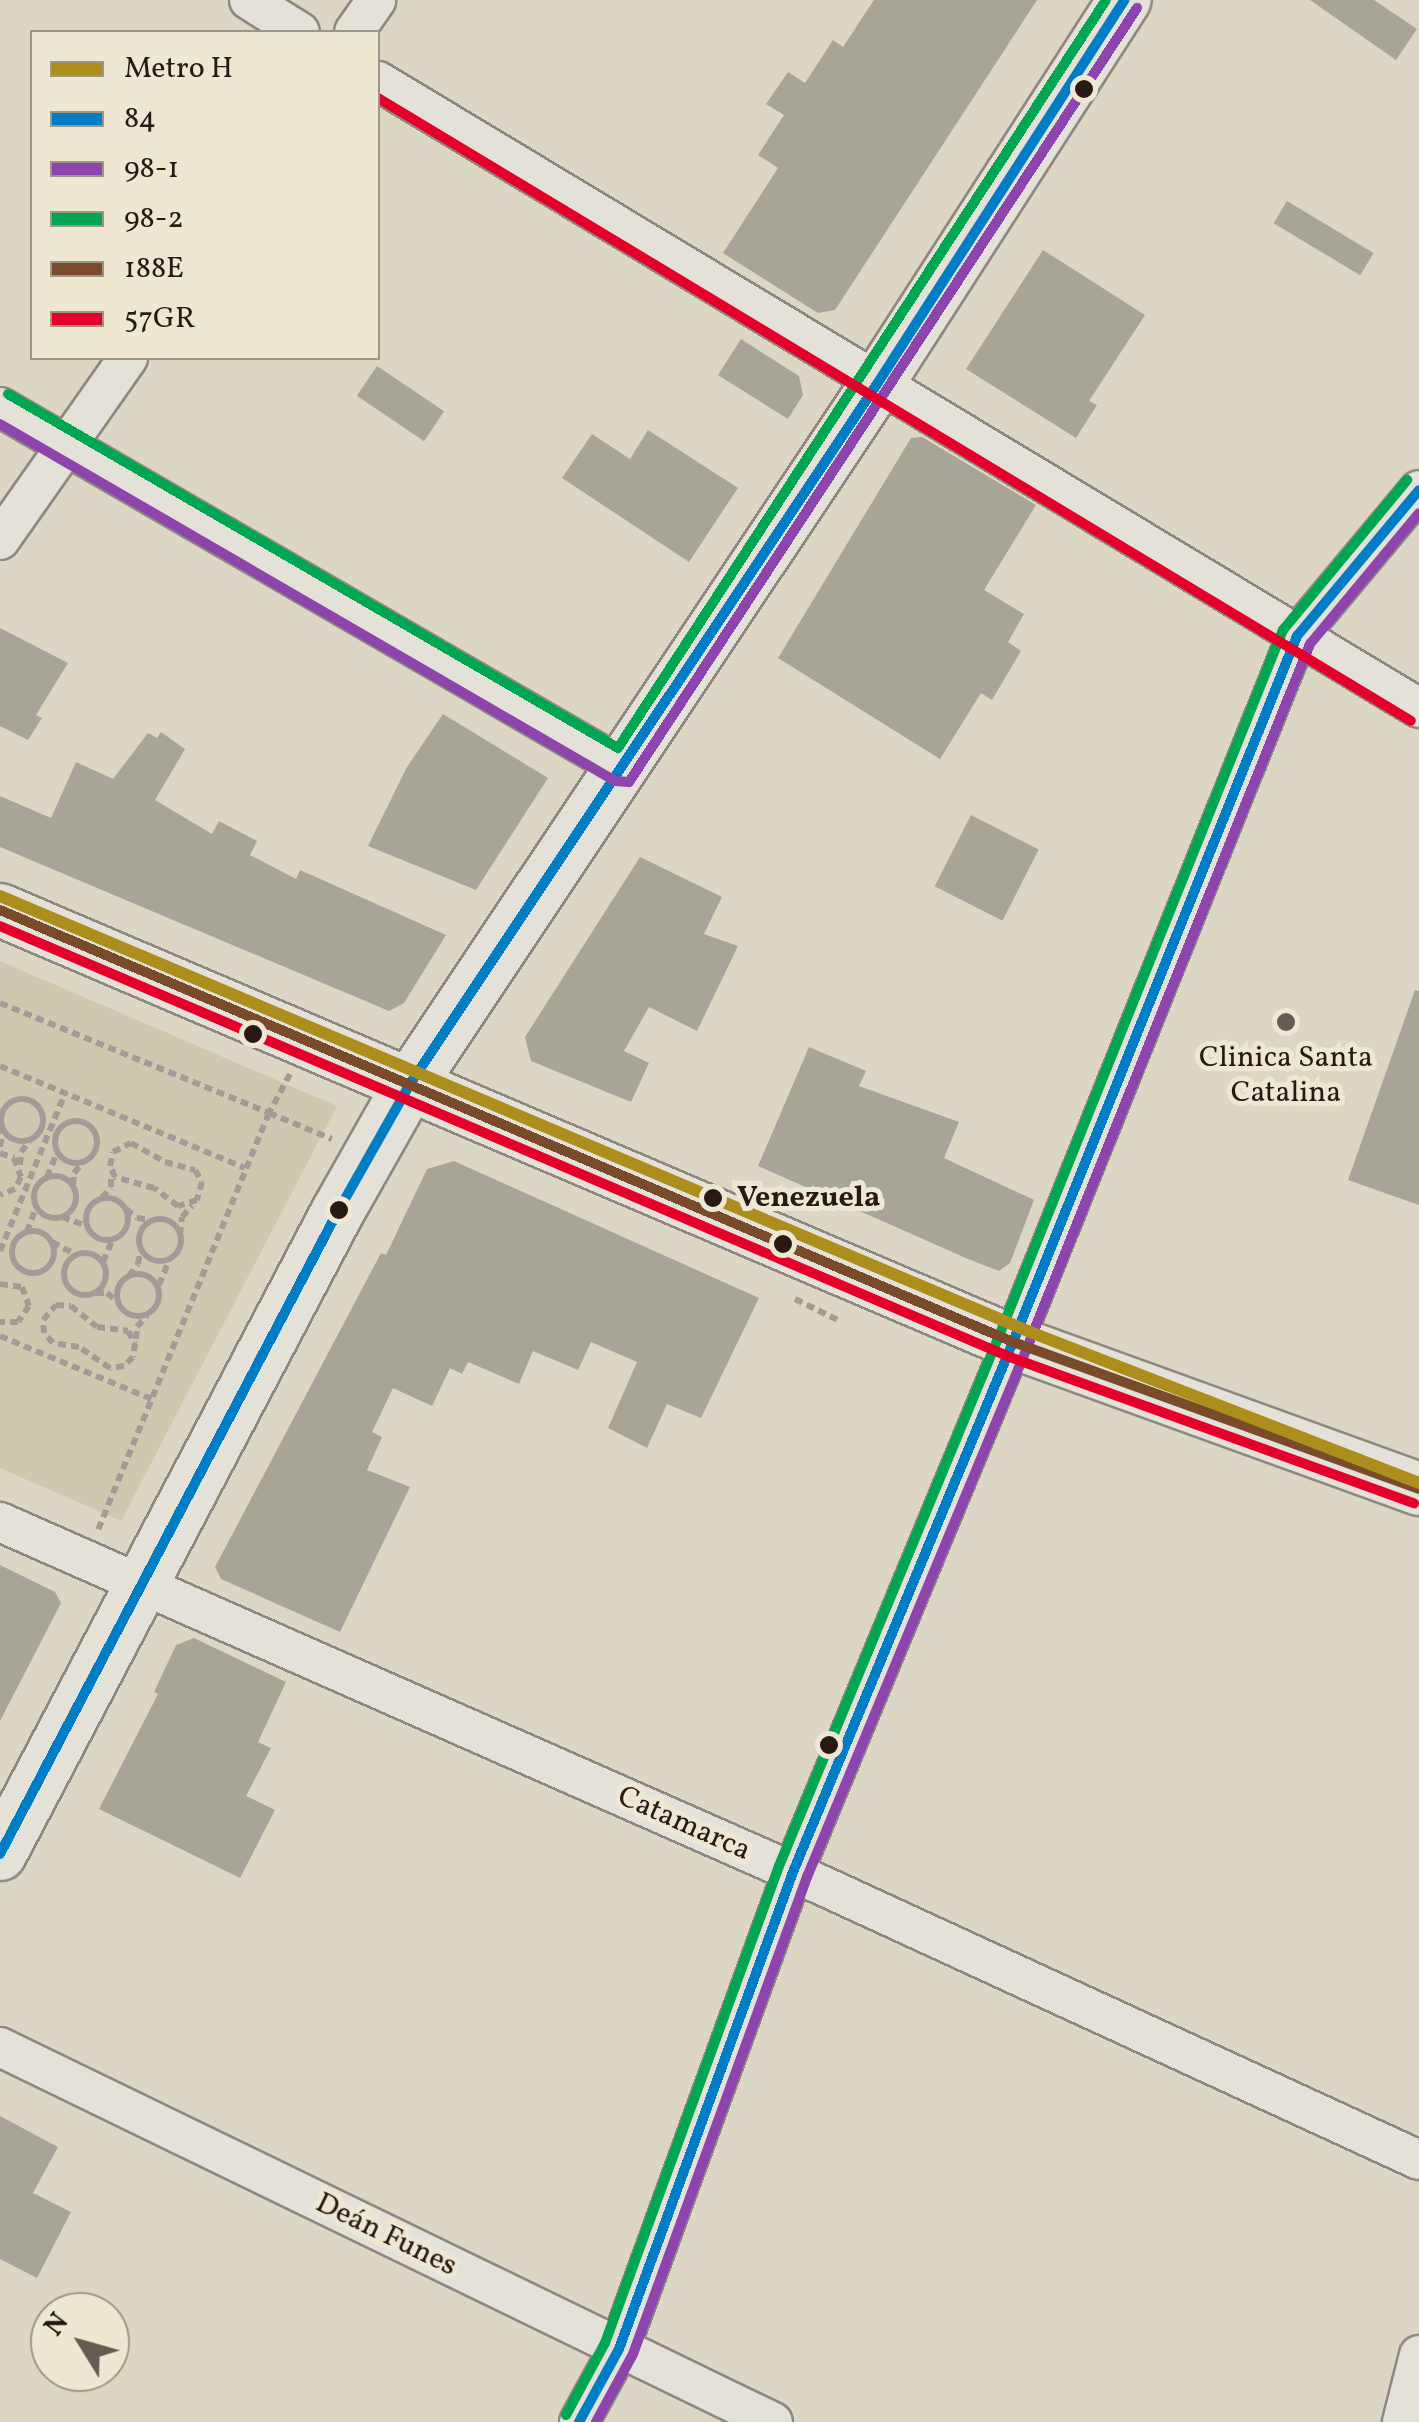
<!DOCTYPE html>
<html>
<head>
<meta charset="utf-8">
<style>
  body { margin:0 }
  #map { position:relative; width:1419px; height:2422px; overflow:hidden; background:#dcd7c5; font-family:Vollkorn,serif }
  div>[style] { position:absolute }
  .green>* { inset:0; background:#cfc8b0 }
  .building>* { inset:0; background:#a9a498; transform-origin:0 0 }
  .path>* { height:6px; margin-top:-3px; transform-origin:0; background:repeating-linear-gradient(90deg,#a19d96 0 8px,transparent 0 13px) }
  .path>.ring { margin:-3px; padding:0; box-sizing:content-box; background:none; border:6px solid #a19d96; border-radius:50% }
  .roads { filter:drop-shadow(2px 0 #8e897f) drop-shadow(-2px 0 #8e897f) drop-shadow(0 2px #8e897f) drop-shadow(0 -2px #8e897f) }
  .minor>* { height:38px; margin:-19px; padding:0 19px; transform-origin:19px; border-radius:19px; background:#e4e1d9 }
  .secondary>* { height:52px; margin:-26px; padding:0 26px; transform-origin:26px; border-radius:26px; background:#e4e1d9 }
  .bus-1>* { height:10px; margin:-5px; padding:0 5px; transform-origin:5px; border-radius:5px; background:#007dc5 }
  .bus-2>* { height:10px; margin:-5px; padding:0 5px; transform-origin:5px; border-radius:5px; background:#8e44ad }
  .bus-3>* { height:10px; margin:-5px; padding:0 5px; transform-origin:5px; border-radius:5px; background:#00a651 }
  .bus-4>* { height:10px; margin:-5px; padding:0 5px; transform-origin:5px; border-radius:5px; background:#7a4b2a }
  .bus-5>* { height:10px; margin:-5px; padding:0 5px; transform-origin:5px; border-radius:5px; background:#e4002b }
  .metro-1>* { height:12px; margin:-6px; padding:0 6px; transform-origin:6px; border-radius:6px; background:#ad8d1c }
  .dots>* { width:28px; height:28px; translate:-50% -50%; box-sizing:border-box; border:5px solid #eee8d3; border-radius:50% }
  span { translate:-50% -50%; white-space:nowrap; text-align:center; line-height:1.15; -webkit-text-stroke:10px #eee8d3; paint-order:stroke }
  .poi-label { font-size:30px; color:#281912 }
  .stop-label { font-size:30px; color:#281912; font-weight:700 }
  .left { translate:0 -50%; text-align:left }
  .street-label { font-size:30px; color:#281912 }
  .legend { position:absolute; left:30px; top:30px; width:350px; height:330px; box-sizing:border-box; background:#eee8d3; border:2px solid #9f9586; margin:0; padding:12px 18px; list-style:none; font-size:30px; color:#281912 }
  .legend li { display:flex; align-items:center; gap:20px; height:50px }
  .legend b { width:50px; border:2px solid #9f9586 }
  .north { position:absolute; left:30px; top:2292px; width:100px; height:100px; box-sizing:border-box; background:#eee8d3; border:2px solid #9f9586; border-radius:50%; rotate:307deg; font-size:28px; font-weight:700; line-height:40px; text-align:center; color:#281912 }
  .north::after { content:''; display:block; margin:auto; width:35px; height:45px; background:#675c51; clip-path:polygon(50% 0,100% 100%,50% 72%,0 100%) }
</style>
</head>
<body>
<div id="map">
  <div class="green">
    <div style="clip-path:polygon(0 961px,337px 1106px,121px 1521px,0 1468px)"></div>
  </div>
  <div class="building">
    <div style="clip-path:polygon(874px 0,1037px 0,835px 310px,818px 313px,723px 253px,778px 168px,758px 155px,784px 115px,766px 104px,788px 72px,805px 83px,833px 40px,843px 47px)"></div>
    <div style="clip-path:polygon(1310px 0,1374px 0,1417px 29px,1396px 60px)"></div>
    <div style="left:1287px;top:201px;width:101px;height:26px;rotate:31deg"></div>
    <div style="clip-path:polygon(1043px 250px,1145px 315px,1089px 401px,1097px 405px,1076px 438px,966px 369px)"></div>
    <div style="clip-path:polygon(741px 339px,799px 376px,803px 395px,788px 419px,718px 375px)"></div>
    <div style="left:377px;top:366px;width:81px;height:36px;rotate:34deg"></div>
    <div style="clip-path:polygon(648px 430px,738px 488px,689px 562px,562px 478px,592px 434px,630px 459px)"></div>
    <div style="clip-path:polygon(922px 437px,1036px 505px,984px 590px,1024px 614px,1008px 642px,1021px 651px,992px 700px,981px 693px,940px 759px,778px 658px,911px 438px)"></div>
    <div style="clip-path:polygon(0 628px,68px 663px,36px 715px,42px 718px,28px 740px,0 726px)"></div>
    <div style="clip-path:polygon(443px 714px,548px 778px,476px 890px,368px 846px,407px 767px)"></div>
    <div style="clip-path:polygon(161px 732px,185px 749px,155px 800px,212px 834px,219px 821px,257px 841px,250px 855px,296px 879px,300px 870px,446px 935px,404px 1003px,389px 1011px,0 847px,0 796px,51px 818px,76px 762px,113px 779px,148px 733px,157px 738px)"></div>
    <div style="left:971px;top:815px;width:76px;height:80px;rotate:27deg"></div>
    <div style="clip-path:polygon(640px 857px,722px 897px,704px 934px,738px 946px,697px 1031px,649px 1007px,624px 1051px,649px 1063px,631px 1102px,531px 1061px,525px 1037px)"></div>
    <div style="clip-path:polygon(1415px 990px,1419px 991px,1419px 1205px,1348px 1180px)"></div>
    <div style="clip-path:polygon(809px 1047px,866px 1071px,859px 1086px,959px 1122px,944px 1158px,1034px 1200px,1010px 1263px,999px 1271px,968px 1259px,758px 1166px)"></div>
    <div style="clip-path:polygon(454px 1161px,759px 1298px,701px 1418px,667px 1404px,647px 1448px,608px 1428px,637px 1362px,591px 1342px,578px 1370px,533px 1351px,519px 1384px,468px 1362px,462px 1374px,450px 1368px,432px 1406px,393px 1388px,372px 1432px,382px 1437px,367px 1470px,410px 1487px,340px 1632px,221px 1579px,215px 1567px,381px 1253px,386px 1255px,427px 1169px)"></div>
    <div style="clip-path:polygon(0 1565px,55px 1592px,61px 1603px,0 1721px)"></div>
    <div style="clip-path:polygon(194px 1638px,286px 1682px,258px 1742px,271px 1748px,246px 1796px,275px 1810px,240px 1878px,99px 1809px,158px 1694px,154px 1692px,176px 1645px)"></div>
    <div style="clip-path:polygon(0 2116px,58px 2147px,33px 2193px,71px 2212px,37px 2278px,0 2259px)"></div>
  </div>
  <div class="path">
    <div style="left:0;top:1003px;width:291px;rotate:22.2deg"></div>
    <div style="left:269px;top:1113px;width:453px;rotate:112.3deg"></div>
    <div style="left:0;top:1066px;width:265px;rotate:22.6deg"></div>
    <div style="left:290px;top:1074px;width:44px;rotate:118.3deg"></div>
    <div style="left:269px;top:1113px;width:68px;rotate:22.4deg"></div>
    <div class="ring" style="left:1px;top:1099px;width:36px;height:36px"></div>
    <div class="ring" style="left:55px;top:1121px;width:36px;height:36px"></div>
    <div style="left:131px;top:1143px;width:39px;rotate:29deg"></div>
    <div style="left:165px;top:1162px;width:31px;rotate:15deg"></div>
    <div style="left:195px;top:1170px;width:14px;rotate:60deg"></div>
    <div style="left:202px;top:1182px;width:19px;rotate:106deg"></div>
    <div style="left:197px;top:1200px;width:20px;rotate:162deg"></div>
    <div style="left:178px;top:1206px;width:30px;rotate:-143deg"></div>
    <div style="left:154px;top:1188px;width:41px;rotate:-164.2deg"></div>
    <div style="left:115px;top:1177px;width:12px;rotate:-114deg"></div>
    <div style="left:110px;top:1166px;width:14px;rotate:-78deg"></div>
    <div style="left:113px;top:1152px;width:20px;rotate:-27deg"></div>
    <div style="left:0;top:1147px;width:17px;rotate:-80deg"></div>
    <div style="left:0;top:1153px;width:15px;rotate:20deg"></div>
    <div style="left:14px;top:1158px;width:20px;rotate:70deg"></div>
    <div style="left:21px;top:1177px;width:13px;rotate:117deg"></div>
    <div style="left:15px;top:1189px;width:16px;rotate:158deg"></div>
    <div style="left:20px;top:1165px;width:13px;rotate:-86deg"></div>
    <div style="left:21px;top:1152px;width:14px;rotate:-51deg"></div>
    <div class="ring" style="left:34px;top:1176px;width:36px;height:36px"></div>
    <div style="left:47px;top:1177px;width:27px;rotate:-68deg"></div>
    <div style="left:73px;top:1185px;width:12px;rotate:-85deg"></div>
    <div style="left:74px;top:1173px;width:14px;rotate:-51deg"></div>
    <div style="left:102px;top:1198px;width:14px;rotate:-51deg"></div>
    <div style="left:111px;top:1187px;width:12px;rotate:-90deg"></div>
    <div class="ring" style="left:86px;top:1198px;width:36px;height:36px"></div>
    <div style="left:126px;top:1209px;width:14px;rotate:39deg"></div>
    <div style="left:137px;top:1218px;width:13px;rotate:9deg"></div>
    <div style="left:62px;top:1217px;width:27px;rotate:20deg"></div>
    <div class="ring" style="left:139px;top:1219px;width:36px;height:36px"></div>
    <div class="ring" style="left:12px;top:1231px;width:36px;height:36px"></div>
    <div style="left:27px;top:1232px;width:27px;rotate:-70deg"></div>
    <div style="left:180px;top:1235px;width:18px;rotate:-84deg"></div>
    <div style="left:182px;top:1217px;width:15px;rotate:-48deg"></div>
    <div style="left:52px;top:1242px;width:26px;rotate:28deg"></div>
    <div style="left:0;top:1251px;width:171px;rotate:-67.6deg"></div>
    <div class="ring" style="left:64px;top:1253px;width:36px;height:36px"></div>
    <div style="left:103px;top:1262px;width:25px;rotate:-67deg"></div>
    <div class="ring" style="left:117px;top:1274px;width:36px;height:36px"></div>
    <div style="left:129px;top:1276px;width:15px;rotate:-53deg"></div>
    <div style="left:138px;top:1264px;width:15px;rotate:-79deg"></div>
    <div style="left:0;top:1284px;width:22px;rotate:8deg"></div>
    <div style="left:22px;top:1287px;width:20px;rotate:70deg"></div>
    <div style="left:29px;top:1306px;width:19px;rotate:125deg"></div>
    <div style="left:18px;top:1322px;width:18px;rotate:180deg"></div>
    <div style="left:159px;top:1285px;width:27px;rotate:-68deg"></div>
    <div style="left:96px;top:1293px;width:11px"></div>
    <div style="left:107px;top:1293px;width:16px;rotate:40deg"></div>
    <div style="left:795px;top:1299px;width:50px;rotate:26.1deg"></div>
    <div style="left:56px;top:1305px;width:15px;rotate:4deg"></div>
    <div style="left:71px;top:1306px;width:33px;rotate:39deg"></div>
    <div style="left:97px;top:1327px;width:31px;rotate:7deg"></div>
    <div style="left:128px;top:1331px;width:14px;rotate:60deg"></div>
    <div style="left:135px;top:1343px;width:14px;rotate:98deg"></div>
    <div style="left:133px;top:1357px;width:13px;rotate:135deg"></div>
    <div style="left:124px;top:1366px;width:14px;rotate:172deg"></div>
    <div style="left:110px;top:1368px;width:37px;rotate:-146deg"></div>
    <div style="left:79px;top:1347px;width:26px;rotate:-171deg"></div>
    <div style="left:53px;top:1343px;width:13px;rotate:-132deg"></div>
    <div style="left:44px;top:1333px;width:13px;rotate:-94deg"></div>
    <div style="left:43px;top:1320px;width:20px;rotate:-49deg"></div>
    <div style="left:0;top:1336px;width:164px;rotate:22.6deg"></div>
    <div style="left:136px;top:1339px;width:12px;rotate:-85deg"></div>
    <div style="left:137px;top:1327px;width:16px;rotate:-50deg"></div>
  </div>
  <div class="roads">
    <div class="minor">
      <div style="left:249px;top:0;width:60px;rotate:32.1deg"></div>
      <div style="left:354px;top:32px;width:39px;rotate:-55deg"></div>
      <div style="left:378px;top:81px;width:1215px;rotate:31.06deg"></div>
      <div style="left:0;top:407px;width:720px;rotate:30.09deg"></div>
      <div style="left:0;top:540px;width:223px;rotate:-54.9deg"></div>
      <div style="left:0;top:1522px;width:867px;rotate:23.81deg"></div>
      <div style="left:793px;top:1872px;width:689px;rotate:24.71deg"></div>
      <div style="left:0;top:2047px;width:859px;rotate:25.88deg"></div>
      <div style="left:579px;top:2422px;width:83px;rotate:-61.3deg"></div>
      <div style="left:619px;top:2349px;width:508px;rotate:-69.96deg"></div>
      <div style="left:793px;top:1872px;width:574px;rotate:-67.46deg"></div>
      <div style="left:1013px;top:1342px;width:761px;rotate:-68.09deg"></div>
      <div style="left:1297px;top:636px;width:190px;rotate:-50.1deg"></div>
      <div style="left:1402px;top:2422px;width:69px;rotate:-75.8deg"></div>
    </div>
    <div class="secondary">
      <div style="left:0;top:910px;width:1101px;rotate:23.1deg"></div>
      <div style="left:1013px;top:1342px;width:432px;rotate:19.9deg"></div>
      <div style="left:0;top:1854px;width:724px;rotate:-62.27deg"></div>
      <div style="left:337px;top:1213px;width:148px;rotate:-60.5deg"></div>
      <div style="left:410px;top:1084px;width:841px;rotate:-56.29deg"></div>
      <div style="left:877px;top:384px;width:457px;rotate:-57.2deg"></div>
    </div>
  </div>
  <div class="bus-1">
    <div style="left:0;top:1854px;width:724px;rotate:-62.27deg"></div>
    <div style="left:337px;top:1213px;width:148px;rotate:-60.5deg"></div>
    <div style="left:410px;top:1084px;width:841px;rotate:-56.29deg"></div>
    <div style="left:877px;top:384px;width:457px;rotate:-57.2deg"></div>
    <div style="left:579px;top:2422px;width:83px;rotate:-61.3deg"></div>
    <div style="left:619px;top:2349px;width:508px;rotate:-69.96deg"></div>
    <div style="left:793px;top:1872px;width:574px;rotate:-67.46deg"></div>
    <div style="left:1013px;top:1342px;width:761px;rotate:-68.09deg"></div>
    <div style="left:1297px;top:636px;width:190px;rotate:-50.1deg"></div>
  </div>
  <div class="bus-2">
    <div style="left:0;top:424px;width:711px;rotate:30.13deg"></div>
    <div style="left:615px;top:781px;width:14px;rotate:4deg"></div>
    <div style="left:629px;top:782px;width:926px;rotate:-56.72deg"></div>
    <div style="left:596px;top:2422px;width:77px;rotate:-61.4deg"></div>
    <div style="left:633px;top:2354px;width:508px;rotate:-69.96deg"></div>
    <div style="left:807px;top:1877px;width:573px;rotate:-67.42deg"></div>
    <div style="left:1027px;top:1348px;width:759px;rotate:-68.1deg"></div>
    <div style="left:1310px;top:644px;width:170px;rotate:-50.2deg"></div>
  </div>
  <div class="bus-3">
    <div style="left:8px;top:394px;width:705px;rotate:30.13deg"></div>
    <div style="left:618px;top:748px;width:893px;rotate:-56.88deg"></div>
    <div style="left:566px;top:2415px;width:82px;rotate:-61.6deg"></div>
    <div style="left:605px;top:2343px;width:508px;rotate:-69.96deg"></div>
    <div style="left:779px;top:1866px;width:574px;rotate:-67.46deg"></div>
    <div style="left:999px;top:1336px;width:761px;rotate:-68.09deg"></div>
    <div style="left:1283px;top:630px;width:195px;rotate:-50.4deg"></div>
  </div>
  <div class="bus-4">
    <div style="left:0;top:910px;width:1101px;rotate:23.1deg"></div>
    <div style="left:1013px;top:1342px;width:432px;rotate:19.9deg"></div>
  </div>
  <div class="bus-5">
    <div style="left:378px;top:98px;width:1206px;rotate:31.09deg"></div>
    <div style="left:0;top:926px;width:1095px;rotate:23.12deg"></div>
    <div style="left:1007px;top:1356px;width:433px;rotate:19.9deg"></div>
  </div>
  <div class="metro-1">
    <div style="left:0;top:896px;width:1118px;rotate:22.94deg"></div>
    <div style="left:1030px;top:1332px;width:417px;rotate:21.2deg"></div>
  </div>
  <div class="dots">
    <div style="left:1084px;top:89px;background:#281912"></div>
    <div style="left:1286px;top:1022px;background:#675c51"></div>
    <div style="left:253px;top:1034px;background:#281912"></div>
    <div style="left:713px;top:1198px;background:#281912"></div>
    <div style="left:339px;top:1210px;background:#281912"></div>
    <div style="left:783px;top:1244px;background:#281912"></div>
    <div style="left:829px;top:1745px;background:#281912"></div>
  </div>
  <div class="poi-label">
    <span style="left:1286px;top:1075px">Clinica Santa<br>Catalina</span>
  </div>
  <div class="stop-label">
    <span class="left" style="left:737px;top:1198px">Venezuela</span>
  </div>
  <div class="street-label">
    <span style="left:684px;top:1824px;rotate:24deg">Catamarca</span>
    <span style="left:386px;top:2235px;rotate:26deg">Deán Funes</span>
  </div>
  <ul class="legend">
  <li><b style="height:12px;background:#ad8d1c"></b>Metro H</li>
  <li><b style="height:12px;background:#007dc5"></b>84</li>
  <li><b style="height:12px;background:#8e44ad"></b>98-1</li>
  <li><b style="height:12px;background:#00a651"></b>98-2</li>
  <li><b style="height:12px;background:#7a4b2a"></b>188E</li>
  <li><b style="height:12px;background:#e4002b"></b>57GR</li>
  </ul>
  <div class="north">N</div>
</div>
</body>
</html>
